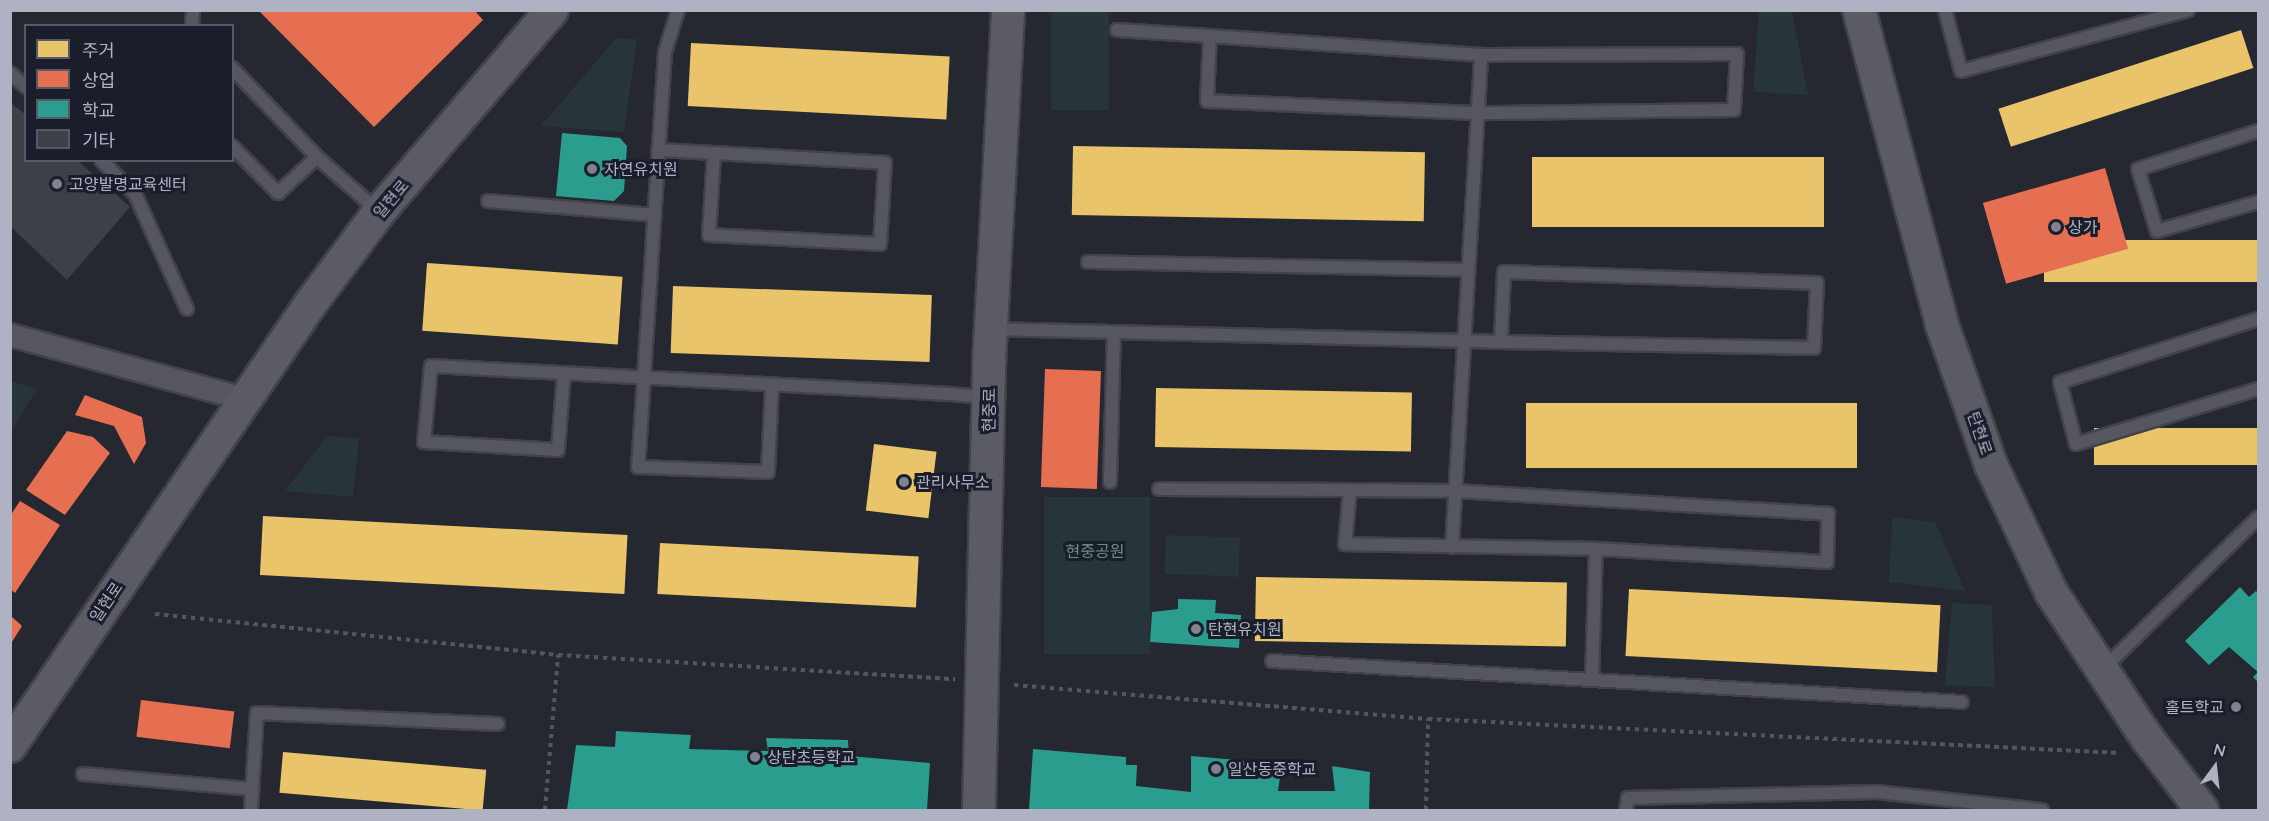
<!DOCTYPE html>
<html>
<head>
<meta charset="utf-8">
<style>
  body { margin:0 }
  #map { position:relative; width:2269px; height:821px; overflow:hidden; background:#252830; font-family:Quicksand,"Noto Sans KR",sans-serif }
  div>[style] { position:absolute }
  .green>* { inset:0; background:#273439; transform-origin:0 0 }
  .homes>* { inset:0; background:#e9c46a; transform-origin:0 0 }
  .shops>* { inset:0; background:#e76f51; transform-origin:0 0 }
  .schools>* { inset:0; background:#2a9d8f }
  .building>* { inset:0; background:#3e4048 }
  .path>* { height:4px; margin-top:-2px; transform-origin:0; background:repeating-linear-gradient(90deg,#54565c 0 4.5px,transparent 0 9px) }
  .roads { filter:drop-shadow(2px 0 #414349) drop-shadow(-2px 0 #414349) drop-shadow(0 2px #414349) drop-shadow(0 -2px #414349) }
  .lane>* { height:12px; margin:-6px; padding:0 6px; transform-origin:6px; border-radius:6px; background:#55565f }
  .street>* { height:22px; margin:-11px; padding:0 11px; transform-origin:11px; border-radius:11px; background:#55565f }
  .secondary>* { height:32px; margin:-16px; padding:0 16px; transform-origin:16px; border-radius:16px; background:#5a5b64 }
  .dots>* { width:16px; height:16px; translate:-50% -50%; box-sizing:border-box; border:3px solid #1a1d2a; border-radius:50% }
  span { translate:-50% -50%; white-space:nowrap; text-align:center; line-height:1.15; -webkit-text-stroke:6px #1a1d2a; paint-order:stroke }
  .poi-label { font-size:16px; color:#afb2c2 }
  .left { translate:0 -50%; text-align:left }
  .right { translate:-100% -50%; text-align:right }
  .street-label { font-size:16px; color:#afb2c2 }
  .park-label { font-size:16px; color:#69907a }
  .frame { position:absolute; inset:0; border:12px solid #afb2c2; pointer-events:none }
  .legend { position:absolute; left:24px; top:24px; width:210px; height:138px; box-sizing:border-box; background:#1a1d2a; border:2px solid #565967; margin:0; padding:8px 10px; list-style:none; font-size:18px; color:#afb2c2 }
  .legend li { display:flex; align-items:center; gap:12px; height:30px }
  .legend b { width:30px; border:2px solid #565967 }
  .north { position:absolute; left:2185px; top:737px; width:60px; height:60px; -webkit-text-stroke:4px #1a1d2a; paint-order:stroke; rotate:15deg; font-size:16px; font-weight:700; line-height:24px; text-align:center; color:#afb2c2 }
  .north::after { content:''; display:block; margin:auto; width:21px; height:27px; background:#afb2c2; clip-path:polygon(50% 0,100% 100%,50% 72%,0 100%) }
</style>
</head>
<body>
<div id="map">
  <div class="green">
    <div style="left:1051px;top:11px;width:58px;height:99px"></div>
    <div style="clip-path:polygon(1759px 11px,1792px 11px,1808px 95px,1753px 92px)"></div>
    <div style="clip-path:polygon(616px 38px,637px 39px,624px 132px,541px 126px)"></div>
    <div style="clip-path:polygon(11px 381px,37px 389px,11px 432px,10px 381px)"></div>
    <div style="clip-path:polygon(327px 436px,359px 438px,353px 497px,285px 491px)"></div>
    <div style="left:1044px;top:497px;width:106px;height:157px"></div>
    <div style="clip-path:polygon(1892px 517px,1935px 522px,1965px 591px,1889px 582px)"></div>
    <div style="left:1166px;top:535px;width:74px;height:39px;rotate:2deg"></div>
    <div style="clip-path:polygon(1952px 603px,1992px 605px,1995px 687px,1945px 685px)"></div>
  </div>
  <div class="homes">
    <div style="left:2241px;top:30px;width:40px;height:255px;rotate:72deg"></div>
    <div style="left:691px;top:43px;width:259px;height:63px;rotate:3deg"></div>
    <div style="left:1073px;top:146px;width:352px;height:69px;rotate:1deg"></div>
    <div style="left:1532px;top:157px;width:292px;height:70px"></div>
    <div style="left:2258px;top:240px;width:42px;height:214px;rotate:90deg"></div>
    <div style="left:427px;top:263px;width:196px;height:68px;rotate:4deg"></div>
    <div style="left:673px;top:286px;width:259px;height:67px;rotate:2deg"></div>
    <div style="left:1156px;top:388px;width:256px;height:59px;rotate:1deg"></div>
    <div style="left:1526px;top:403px;width:331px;height:65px"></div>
    <div style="left:2258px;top:428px;width:37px;height:164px;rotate:90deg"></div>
    <div style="left:874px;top:444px;width:63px;height:67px;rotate:7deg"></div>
    <div style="left:263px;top:516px;width:365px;height:59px;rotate:3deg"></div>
    <div style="left:660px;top:543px;width:259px;height:51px;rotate:3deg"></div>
    <div style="left:1256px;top:577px;width:311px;height:64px;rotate:1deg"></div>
    <div style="left:1629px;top:589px;width:312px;height:67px;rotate:3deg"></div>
    <div style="left:283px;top:752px;width:204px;height:41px;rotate:5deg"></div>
  </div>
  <div class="shops">
    <div style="clip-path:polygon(258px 10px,474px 10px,483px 20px,374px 127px)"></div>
    <div style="left:2105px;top:168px;width:84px;height:127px;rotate:74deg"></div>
    <div style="left:1045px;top:369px;width:56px;height:118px;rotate:2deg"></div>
    <div style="clip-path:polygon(85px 395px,142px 417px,146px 443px,134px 464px,114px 426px,75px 415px)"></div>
    <div style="clip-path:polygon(67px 431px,93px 437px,110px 453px,65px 515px,26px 490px)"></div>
    <div style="clip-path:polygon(20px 501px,60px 525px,15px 593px,10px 589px,10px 516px)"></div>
    <div style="clip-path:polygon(10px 615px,22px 626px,10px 645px)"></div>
    <div style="left:141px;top:700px;width:94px;height:37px;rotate:7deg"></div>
  </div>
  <div class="schools">
    <div style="clip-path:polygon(562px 133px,620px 138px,627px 146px,624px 191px,614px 201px,556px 196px)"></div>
    <div style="clip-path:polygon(2240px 587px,2249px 597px,2256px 591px,2258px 593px,2258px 682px,2253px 677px,2258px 672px,2229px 647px,2209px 665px,2185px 641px)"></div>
    <div style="clip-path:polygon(1178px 599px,1216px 600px,1215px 613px,1241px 615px,1239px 648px,1150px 642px,1152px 612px,1178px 609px)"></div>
    <div style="clip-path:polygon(616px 731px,691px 735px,689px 749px,768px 751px,766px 738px,848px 740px,849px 756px,930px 763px,927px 810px,567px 810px,576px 745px,615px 747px)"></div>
    <div style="clip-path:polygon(1033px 749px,1126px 757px,1126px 765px,1137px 765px,1136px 786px,1191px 792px,1191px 756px,1282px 764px,1278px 791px,1335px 791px,1332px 766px,1370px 772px,1369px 810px,1029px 810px)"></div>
  </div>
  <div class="building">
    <div style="clip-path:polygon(10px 102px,26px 115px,26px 160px,77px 160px,130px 207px,67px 280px,10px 226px)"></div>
  </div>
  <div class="path">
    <div style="left:155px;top:614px;width:405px;rotate:5.8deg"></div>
    <div style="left:558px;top:655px;width:398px;rotate:3.5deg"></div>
    <div style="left:1014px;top:685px;width:415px;rotate:4.7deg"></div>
    <div style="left:1428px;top:719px;width:693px;rotate:2.81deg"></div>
    <div style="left:545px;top:810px;width:156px;rotate:-85.2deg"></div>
    <div style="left:1426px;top:810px;width:91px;rotate:-88.7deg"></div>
  </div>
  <div class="roads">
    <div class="lane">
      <div style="left:678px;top:10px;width:44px;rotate:107.2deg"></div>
      <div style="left:665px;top:52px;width:416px;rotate:93.7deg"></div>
      <div style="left:638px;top:467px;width:130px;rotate:2.2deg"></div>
      <div style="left:768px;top:472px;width:87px;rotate:-87.4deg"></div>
      <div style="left:1945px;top:10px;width:63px;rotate:75.3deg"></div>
      <div style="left:1961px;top:71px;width:235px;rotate:-15deg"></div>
      <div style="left:192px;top:26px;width:16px;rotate:-86deg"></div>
      <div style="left:1117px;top:30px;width:93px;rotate:3.7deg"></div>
      <div style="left:1210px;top:36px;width:272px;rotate:4deg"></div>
      <div style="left:1481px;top:55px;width:256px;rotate:-0.2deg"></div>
      <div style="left:1737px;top:54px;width:56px;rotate:93.1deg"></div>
      <div style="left:1734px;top:110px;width:260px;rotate:179.3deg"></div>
      <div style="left:1474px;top:113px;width:267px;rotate:-177.4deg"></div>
      <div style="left:1207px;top:101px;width:65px;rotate:-87.4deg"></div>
      <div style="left:232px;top:68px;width:123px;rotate:46.3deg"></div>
      <div style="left:317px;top:157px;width:81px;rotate:41.5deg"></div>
      <div style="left:10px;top:73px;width:21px;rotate:41deg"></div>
      <div style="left:2258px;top:131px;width:126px;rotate:162.4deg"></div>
      <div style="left:2138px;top:169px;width:65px;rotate:73deg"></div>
      <div style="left:2157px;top:231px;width:105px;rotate:-16deg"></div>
      <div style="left:232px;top:146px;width:66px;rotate:45.6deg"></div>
      <div style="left:278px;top:193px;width:53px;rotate:-42.7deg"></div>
      <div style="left:658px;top:150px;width:56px;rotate:3.1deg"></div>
      <div style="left:714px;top:153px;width:171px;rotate:3.3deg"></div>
      <div style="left:885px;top:163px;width:81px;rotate:93.5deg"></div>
      <div style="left:880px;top:244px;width:171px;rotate:-177deg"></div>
      <div style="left:709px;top:235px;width:82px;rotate:-86.5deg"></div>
      <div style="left:101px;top:160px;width:48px;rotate:45deg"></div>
      <div style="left:135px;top:194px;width:126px;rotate:65.7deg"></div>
      <div style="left:488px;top:201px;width:167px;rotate:4.8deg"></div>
      <div style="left:1088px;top:262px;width:380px;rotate:1.2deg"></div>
      <div style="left:2258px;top:319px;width:208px;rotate:162.3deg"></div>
      <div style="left:2060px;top:382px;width:64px;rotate:75.5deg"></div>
      <div style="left:2076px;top:444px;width:190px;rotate:-16.8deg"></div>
      <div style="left:992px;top:329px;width:509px;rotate:1.46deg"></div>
      <div style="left:1501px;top:342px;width:313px;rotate:1.1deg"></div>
      <div style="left:1814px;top:348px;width:65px;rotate:-87.4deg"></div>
      <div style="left:1817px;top:283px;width:313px;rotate:-178deg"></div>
      <div style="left:1504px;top:272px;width:70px;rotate:92.5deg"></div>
      <div style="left:564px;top:373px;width:77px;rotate:94.5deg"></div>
      <div style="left:558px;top:450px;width:134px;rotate:-176.6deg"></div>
      <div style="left:424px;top:442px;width:76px;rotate:-84.7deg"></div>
      <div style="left:431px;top:366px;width:520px;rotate:3.09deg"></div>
      <div style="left:950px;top:394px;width:37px;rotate:5deg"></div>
      <div style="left:1110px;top:482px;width:149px;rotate:-88.5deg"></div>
      <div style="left:1159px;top:489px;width:191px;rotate:0.3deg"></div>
      <div style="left:1350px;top:490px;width:105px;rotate:0.5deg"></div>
      <div style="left:1455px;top:491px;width:374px;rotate:3.5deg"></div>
      <div style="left:1828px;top:514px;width:48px;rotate:91.2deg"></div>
      <div style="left:1827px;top:562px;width:231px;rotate:-176.8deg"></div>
      <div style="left:1596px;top:549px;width:251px;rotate:-178.9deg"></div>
      <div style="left:1345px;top:544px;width:54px;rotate:-84.7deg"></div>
      <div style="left:1452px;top:547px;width:493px;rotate:-86.6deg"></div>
      <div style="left:1272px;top:661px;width:691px;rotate:3.4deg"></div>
      <div style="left:2102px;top:670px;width:218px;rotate:-44.3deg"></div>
      <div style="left:1592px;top:680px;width:131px;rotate:-88.3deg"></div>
      <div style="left:83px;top:774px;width:170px;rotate:5.1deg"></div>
      <div style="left:251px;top:810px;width:97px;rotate:-86.5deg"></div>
      <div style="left:257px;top:713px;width:241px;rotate:2.6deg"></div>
      <div style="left:1626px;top:810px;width:12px;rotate:-81deg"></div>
      <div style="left:1628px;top:798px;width:249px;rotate:-1.4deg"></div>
      <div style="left:1877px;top:792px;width:166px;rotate:6.2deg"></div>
    </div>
    <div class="street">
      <div style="left:10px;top:335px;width:243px;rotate:15.3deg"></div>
    </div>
    <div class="secondary">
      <div style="left:1859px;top:10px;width:326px;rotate:75.2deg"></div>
      <div style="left:1942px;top:325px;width:148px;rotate:70.7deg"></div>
      <div style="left:1991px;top:465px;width:140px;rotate:64.7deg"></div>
      <div style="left:2051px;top:592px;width:175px;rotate:56.7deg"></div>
      <div style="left:2147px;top:738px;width:91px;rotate:52.6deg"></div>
      <div style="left:10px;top:746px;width:536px;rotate:-55.81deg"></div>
      <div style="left:311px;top:303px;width:114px;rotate:-53.2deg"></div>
      <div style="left:379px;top:212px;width:266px;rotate:-49.4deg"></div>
      <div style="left:979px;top:810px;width:447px;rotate:-88.7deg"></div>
      <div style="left:989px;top:363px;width:354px;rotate:-86.9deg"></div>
    </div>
  </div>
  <div class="dots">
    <div style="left:592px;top:169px;background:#7f828f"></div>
    <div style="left:57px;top:184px;background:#7f828f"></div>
    <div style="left:2056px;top:227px;background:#7f828f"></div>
    <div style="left:904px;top:482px;background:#7f828f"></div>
    <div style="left:1196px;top:629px;background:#7f828f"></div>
    <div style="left:2236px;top:707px;background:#7f828f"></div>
    <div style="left:755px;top:757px;background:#7f828f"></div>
    <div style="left:1216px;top:769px;background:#7f828f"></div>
  </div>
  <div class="poi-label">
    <span class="left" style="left:604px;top:169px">자연유치원</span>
    <span class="left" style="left:69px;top:184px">고양발명교육센터</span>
    <span class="left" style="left:2068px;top:227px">상가</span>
    <span class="left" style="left:916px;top:482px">관리사무소</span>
    <span class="left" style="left:1208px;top:629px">탄현유치원</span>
    <span class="right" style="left:2224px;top:707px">홀트학교</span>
    <span class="left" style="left:767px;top:757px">상탄초등학교</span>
    <span class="left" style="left:1228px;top:769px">일산동중학교</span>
  </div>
  <div class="street-label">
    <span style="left:391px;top:199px;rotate:-50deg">일현로</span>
    <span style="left:989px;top:410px;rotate:-89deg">현중로</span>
    <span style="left:1980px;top:433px;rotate:71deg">탄현로</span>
    <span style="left:106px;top:602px;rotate:-56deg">일현로</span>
  </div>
  <div class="park-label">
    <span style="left:1095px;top:551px">현중공원</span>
  </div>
  <div class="frame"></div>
  <ul class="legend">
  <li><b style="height:16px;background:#e9c46a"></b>주거</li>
  <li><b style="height:16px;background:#e76f51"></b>상업</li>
  <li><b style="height:16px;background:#2a9d8f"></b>학교</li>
  <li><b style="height:16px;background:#3e4048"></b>기타</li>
  </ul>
  <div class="north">N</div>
</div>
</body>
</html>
